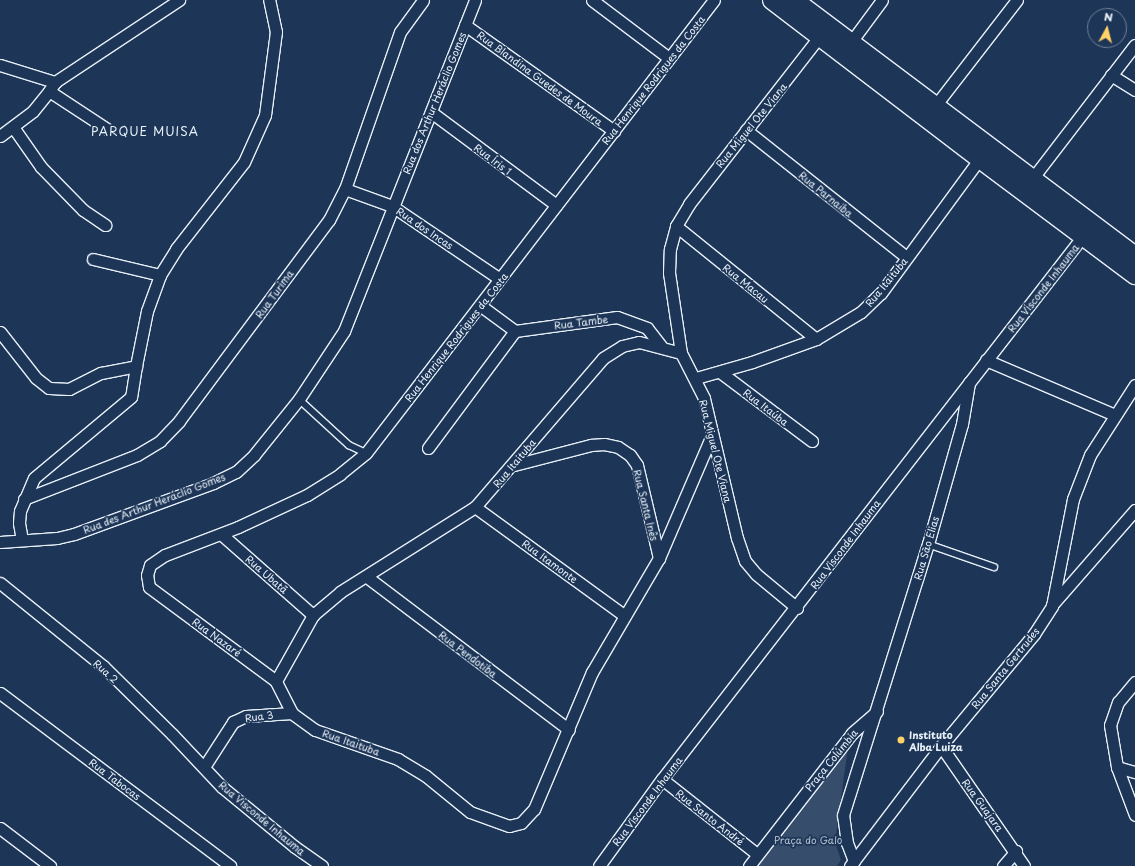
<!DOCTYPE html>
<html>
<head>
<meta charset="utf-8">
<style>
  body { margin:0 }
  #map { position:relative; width:1135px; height:866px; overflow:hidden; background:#1d3557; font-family:"Playpen Sans",sans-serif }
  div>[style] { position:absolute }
  .green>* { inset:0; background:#374d6c }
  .roads { filter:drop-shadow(1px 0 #e8f1f8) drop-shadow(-1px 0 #e8f1f8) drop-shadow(0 1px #e8f1f8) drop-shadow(0 -1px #e8f1f8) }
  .service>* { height:5.5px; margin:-2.75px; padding:0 2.75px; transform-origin:2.75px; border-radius:2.75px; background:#1d3557 }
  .minor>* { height:11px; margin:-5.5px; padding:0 5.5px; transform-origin:5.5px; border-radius:5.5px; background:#1d3557 }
  .primary>* { height:18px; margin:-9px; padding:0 9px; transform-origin:9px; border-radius:9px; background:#1d3557 }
  .dots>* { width:11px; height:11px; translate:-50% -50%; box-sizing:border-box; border:2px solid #1d3557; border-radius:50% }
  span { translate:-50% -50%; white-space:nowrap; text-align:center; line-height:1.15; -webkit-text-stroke:3.5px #1d3557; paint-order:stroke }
  .street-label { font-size:10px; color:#e8f1f8 }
  .poi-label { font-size:10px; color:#e8f1f8; font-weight:700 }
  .left { translate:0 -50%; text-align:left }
  .park-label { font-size:10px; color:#b3c0ce }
  .quarter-label { font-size:12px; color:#e8f1f8; letter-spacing:1px }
  .north { position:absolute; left:1087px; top:8px; width:40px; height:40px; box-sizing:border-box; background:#1d3557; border:1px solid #6e8097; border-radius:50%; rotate:7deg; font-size:11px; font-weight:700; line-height:16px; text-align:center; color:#e8f1f8 }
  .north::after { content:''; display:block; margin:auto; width:14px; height:18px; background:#ffd166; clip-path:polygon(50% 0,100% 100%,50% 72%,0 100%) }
</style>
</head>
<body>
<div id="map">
  <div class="green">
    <div style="clip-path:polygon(849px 740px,835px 842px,841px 860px,837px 866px,756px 866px)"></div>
  </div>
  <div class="roads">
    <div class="service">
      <div style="left:299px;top:399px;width:68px;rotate:42.6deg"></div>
      <div style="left:349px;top:445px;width:19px;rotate:25deg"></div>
      <div style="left:928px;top:544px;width:70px;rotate:19.2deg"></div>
    </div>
    <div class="minor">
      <div style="left:592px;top:0;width:96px;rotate:37deg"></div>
      <div style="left:465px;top:25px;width:183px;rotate:35.4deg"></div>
      <div style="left:851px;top:42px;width:52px;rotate:-53.6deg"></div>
      <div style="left:0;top:65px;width:58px;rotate:17.2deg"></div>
      <div style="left:1111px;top:75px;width:28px;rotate:32deg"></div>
      <div style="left:935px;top:106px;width:134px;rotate:-52.3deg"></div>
      <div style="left:431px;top:112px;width:156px;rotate:36.6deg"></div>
      <div style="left:13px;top:127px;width:49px;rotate:55deg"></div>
      <div style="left:41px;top:167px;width:60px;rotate:45.7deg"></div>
      <div style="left:83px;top:210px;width:27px;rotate:34deg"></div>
      <div style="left:107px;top:129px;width:69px;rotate:-146.8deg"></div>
      <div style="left:49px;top:91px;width:11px;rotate:-56deg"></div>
      <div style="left:55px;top:82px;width:149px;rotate:-33.5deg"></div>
      <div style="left:746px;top:130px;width:204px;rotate:38.4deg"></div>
      <div style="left:0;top:136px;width:41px;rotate:-37.1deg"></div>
      <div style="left:33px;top:111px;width:26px;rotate:-51deg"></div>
      <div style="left:1032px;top:179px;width:169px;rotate:-52.5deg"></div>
      <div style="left:345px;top:189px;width:50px;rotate:19.9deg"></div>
      <div style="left:392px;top:206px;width:130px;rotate:34.1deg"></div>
      <div style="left:676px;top:226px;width:180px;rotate:38.9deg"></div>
      <div style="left:93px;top:259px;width:69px;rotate:13.4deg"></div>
      <div style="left:481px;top:306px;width:42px;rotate:36.3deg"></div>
      <div style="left:515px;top:331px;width:103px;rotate:-7.8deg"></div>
      <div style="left:617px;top:317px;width:32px;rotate:20deg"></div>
      <div style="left:647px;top:328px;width:23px;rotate:52deg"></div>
      <div style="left:0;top:332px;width:58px;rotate:52deg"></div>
      <div style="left:36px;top:378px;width:16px;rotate:38deg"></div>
      <div style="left:49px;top:388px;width:20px;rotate:3deg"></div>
      <div style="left:69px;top:389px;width:36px;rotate:-27deg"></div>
      <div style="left:101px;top:373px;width:36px;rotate:-11deg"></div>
      <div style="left:136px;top:366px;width:31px;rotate:99deg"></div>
      <div style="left:131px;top:397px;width:126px;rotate:140.1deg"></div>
      <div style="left:34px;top:478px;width:36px;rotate:113deg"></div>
      <div style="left:20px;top:511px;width:12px;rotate:95deg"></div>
      <div style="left:19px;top:523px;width:17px;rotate:80deg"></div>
      <div style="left:986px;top:360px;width:140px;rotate:23.1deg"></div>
      <div style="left:136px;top:366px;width:56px;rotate:-78.7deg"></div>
      <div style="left:147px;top:311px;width:38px;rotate:-70deg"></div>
      <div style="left:160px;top:275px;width:31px;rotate:-58deg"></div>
      <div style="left:176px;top:249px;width:110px;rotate:-52deg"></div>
      <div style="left:244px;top:162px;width:51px;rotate:-65.9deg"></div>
      <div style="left:265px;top:115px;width:84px;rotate:-82.5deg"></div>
      <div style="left:276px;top:32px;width:33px;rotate:-102deg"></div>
      <div style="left:720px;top:372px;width:115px;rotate:36.9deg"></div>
      <div style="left:696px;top:378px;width:58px;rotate:-15.9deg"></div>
      <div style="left:752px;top:362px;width:68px;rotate:-19.8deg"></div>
      <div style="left:816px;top:339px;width:52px;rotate:-31deg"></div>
      <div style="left:861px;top:312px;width:28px;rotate:-44deg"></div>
      <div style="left:881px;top:293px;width:172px;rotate:-53.7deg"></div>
      <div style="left:712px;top:435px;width:134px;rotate:113.3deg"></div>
      <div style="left:659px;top:558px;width:132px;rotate:120.4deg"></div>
      <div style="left:592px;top:672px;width:149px;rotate:112.9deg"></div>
      <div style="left:534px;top:809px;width:19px;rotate:133deg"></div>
      <div style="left:521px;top:823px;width:12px;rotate:166deg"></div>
      <div style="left:509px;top:826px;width:41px;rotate:-160.3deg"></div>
      <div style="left:470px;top:812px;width:57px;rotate:-140.7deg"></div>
      <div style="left:426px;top:776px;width:33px;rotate:-149deg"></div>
      <div style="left:398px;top:759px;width:88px;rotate:-160.7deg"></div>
      <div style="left:315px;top:730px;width:29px;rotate:-144deg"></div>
      <div style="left:292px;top:713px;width:36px;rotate:-117deg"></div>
      <div style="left:276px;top:681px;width:158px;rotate:-143.5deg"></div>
      <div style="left:149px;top:587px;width:12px;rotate:-99deg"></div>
      <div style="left:147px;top:575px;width:10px;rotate:-73deg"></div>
      <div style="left:150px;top:565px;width:18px;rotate:-34deg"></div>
      <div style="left:165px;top:555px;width:78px;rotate:-21deg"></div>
      <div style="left:238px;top:527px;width:76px;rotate:-24.9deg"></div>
      <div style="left:307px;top:495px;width:39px;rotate:-32deg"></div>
      <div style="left:340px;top:474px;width:33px;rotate:-39deg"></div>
      <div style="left:366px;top:453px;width:571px;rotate:-52.47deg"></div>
      <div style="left:428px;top:448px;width:146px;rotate:-53.4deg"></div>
      <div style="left:514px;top:465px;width:80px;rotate:-14.6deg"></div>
      <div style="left:591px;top:445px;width:13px;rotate:-4deg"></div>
      <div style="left:604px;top:444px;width:14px;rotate:12deg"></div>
      <div style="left:618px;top:447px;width:14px;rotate:34deg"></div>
      <div style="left:630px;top:455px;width:12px;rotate:55deg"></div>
      <div style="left:637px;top:465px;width:96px;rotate:76.7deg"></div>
      <div style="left:24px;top:499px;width:121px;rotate:-21.3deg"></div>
      <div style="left:137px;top:455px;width:27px;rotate:-31deg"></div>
      <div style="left:160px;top:441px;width:28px;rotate:-46deg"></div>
      <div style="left:179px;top:421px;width:251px;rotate:-53.3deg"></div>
      <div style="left:329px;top:220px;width:35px;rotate:-63deg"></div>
      <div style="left:345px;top:189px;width:166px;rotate:-70.7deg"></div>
      <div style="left:400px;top:32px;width:39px;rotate:-54deg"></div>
      <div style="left:475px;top:507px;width:185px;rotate:36deg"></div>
      <div style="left:221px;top:534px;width:123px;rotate:41.4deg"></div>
      <div style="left:0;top:542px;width:57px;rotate:-4deg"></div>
      <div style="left:57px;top:538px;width:17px;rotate:-13deg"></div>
      <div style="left:74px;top:534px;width:148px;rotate:-20.1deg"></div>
      <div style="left:213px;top:483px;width:25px;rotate:-26deg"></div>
      <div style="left:236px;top:472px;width:25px;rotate:-43deg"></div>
      <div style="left:254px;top:455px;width:72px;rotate:-51.2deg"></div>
      <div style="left:299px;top:399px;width:82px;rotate:-56.5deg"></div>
      <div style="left:344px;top:331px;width:356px;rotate:-68.4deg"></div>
      <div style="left:367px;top:577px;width:253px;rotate:37.1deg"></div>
      <div style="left:0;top:583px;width:132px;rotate:38.9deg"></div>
      <div style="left:103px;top:666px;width:97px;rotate:44.6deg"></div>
      <div style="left:172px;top:734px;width:73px;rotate:46.7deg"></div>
      <div style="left:222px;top:787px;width:94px;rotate:39.4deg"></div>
      <div style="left:295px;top:847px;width:33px;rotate:35deg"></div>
      <div style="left:1052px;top:605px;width:126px;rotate:-48.9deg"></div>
      <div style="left:797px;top:608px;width:53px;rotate:-140.3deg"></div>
      <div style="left:756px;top:574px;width:17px;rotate:-130deg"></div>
      <div style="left:745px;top:561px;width:24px;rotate:-109deg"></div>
      <div style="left:737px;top:538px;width:144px;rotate:-103.3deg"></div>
      <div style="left:704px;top:398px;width:51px;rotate:-117.1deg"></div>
      <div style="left:681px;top:353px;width:81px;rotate:-98.5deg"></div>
      <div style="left:669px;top:273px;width:24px;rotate:-88deg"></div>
      <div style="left:670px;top:249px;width:24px;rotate:-75deg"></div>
      <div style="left:676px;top:226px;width:26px;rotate:-59deg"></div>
      <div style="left:689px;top:204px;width:213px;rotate:-52.1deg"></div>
      <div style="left:276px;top:681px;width:76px;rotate:-60.7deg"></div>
      <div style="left:313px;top:615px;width:35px;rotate:-40deg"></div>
      <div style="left:340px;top:592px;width:160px;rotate:-32.2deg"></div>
      <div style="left:475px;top:507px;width:196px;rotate:-49.3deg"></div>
      <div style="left:603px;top:358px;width:22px;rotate:-32deg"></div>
      <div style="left:622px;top:346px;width:17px;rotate:-13deg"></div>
      <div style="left:639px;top:342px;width:43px;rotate:14.7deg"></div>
      <div style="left:1135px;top:682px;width:26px;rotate:130deg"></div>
      <div style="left:1118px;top:702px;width:24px;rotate:109deg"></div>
      <div style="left:1110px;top:725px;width:43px;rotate:80.5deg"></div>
      <div style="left:1117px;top:767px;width:51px;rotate:69.4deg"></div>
      <div style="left:0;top:693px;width:288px;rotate:36.9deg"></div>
      <div style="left:941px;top:746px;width:146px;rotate:55.3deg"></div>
      <div style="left:204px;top:767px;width:54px;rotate:-57.2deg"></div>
      <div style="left:233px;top:722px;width:14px;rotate:-25deg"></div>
      <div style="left:246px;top:716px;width:46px;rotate:-3.7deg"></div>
      <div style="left:1117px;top:767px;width:19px;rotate:16deg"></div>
      <div style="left:662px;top:779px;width:121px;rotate:38.3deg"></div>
      <div style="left:0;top:828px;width:63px;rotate:37.2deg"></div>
      <div style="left:854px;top:861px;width:19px;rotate:-111deg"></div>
      <div style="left:847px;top:843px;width:28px;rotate:-98deg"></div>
      <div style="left:843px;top:815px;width:284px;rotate:-72.6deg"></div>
      <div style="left:928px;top:544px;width:125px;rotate:-74.2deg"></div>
      <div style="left:962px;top:424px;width:42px;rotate:-80.3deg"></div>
      <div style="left:599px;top:866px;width:107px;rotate:-54.1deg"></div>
      <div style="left:662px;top:779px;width:692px;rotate:-52.22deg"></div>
      <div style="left:749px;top:866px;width:168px;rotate:-52.2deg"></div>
      <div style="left:852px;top:733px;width:33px;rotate:-41deg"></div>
      <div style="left:850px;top:866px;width:151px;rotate:-52.8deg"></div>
      <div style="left:941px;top:746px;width:146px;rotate:-50.3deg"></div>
      <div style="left:1034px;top:634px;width:33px;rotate:-57deg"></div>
      <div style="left:1052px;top:606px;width:109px;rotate:-78.9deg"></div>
      <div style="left:1073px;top:499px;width:47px;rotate:-68.9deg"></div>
      <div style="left:1090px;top:455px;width:83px;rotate:-57.3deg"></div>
      <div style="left:1003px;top:866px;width:20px;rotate:-49deg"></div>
    </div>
    <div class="primary">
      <div style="left:772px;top:0;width:262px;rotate:37.4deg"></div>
      <div style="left:980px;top:159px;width:194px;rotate:36.8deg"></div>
      <div style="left:794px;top:0;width:426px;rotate:36.9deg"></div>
    </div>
  </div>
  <div class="dots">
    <div style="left:901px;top:740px;background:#ffd166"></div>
  </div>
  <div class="street-label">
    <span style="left:540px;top:78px;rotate:36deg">Rua Blandina Guedes de Moura</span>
    <span style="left:653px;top:80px;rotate:-52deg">Rua Henrique Rodrigues da Costa</span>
    <span style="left:434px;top:103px;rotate:-68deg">Rua dos Arthur Heráclio Gomes</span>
    <span style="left:751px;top:125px;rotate:-51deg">Rua Miguel Ote Viana</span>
    <span style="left:493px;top:159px;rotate:37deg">Rua Íris 1</span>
    <span style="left:826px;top:194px;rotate:39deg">Rua Parnaiba</span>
    <span style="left:425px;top:228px;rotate:34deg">Rua dos Incas</span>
    <span style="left:886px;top:282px;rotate:-51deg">Rua Itaituba</span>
    <span style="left:746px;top:283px;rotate:39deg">Rua Macau</span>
    <span style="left:1043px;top:288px;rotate:-52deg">Rua Visconde Inhauma</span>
    <span style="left:274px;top:294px;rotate:-54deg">Rua Turima</span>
    <span style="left:581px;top:322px;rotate:-7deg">Rua Tambe</span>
    <span style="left:456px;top:337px;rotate:-52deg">Rua Henrique Rodrigues da Costa</span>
    <span style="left:766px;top:407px;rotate:37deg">Rua Itaúba</span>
    <span style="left:716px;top:451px;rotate:76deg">Rua Miguel Ote Viana</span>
    <span style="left:514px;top:463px;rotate:-50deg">Rua Itaituba</span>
    <span style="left:154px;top:503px;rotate:-21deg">Rua des Arthur Heráclio Gomes</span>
    <span style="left:646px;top:505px;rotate:76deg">Rua Santa Inês</span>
    <span style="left:845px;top:544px;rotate:-53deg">Rua Visconde Inhauma</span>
    <span style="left:926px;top:548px;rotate:-74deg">Rua Sāo Elias</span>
    <span style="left:550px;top:561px;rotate:36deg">Rua Itamonte</span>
    <span style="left:267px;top:574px;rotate:41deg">Rua Ubatã</span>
    <span style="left:217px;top:637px;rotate:36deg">Rua Nazaré</span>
    <span style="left:468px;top:654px;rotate:37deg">Rua Pendotiba</span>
    <span style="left:1005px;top:668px;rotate:-51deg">Rua Santa Gertrudes</span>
    <span style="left:106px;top:671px;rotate:42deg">Rua 2</span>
    <span style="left:259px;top:716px;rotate:-8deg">Rua 3</span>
    <span style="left:351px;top:742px;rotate:19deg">Rua Itaituba</span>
    <span style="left:831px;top:760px;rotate:-51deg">Praça Colúmbia</span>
    <span style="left:115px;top:779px;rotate:37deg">Rua Tabocas</span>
    <span style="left:647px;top:801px;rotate:-53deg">Rua Visconde Inhauma</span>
    <span style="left:983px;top:805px;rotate:54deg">Rua Guajara</span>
    <span style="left:710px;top:817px;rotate:38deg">Rua Santo André</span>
    <span style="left:262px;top:818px;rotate:40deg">Rua Visconde Inhauma</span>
  </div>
  <div class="poi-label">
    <span class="left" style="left:909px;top:740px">Instituto<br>Alba Luiza</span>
  </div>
  <div class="park-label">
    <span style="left:808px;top:840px">Praça do Galo</span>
  </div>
  <div class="quarter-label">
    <span style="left:145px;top:132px">PARQUE MUISA</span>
  </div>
  <div class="north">N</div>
</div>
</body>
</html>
